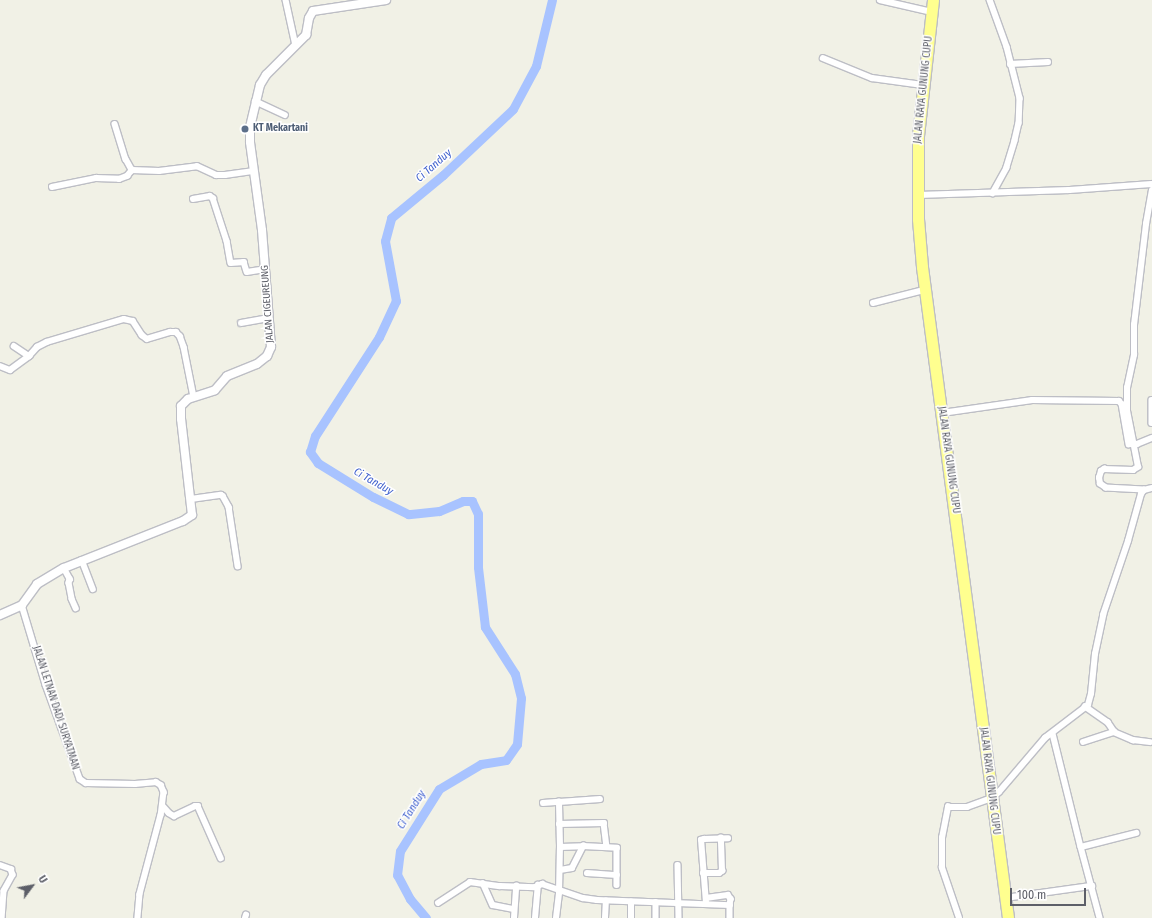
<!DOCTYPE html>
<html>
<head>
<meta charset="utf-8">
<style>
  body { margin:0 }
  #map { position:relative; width:1152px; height:918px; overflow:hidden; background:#f1f1e6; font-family:"Fira Sans Condensed",sans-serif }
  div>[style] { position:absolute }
  .river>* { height:9px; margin:-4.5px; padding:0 4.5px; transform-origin:4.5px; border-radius:4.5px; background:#a8c3ff }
  .roads { filter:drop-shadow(1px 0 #bdbec5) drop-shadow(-1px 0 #bdbec5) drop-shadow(0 1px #bdbec5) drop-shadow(0 -1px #bdbec5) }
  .street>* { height:5.5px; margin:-2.75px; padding:0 2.75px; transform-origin:2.75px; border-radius:2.75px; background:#fff }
  .secondary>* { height:8px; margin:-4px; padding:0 4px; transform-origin:4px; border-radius:4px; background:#fff }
  .highway>* { height:11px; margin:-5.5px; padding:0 5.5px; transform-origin:5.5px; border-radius:5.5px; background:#ffff8f }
  .dots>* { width:11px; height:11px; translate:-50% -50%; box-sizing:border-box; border:2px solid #fff; border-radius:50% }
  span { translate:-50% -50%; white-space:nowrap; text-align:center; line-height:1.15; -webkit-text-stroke:3px #fff; paint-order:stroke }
  .street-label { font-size:10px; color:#5d5f68 }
  .service-label { font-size:10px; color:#4e5e75; font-weight:700 }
  .left { translate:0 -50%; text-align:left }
  .water-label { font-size:11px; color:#4061cd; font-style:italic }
  .north { position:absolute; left:12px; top:866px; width:40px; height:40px; -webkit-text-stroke:3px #fff; paint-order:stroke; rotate:58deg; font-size:11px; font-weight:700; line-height:16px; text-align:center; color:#5d5f68 }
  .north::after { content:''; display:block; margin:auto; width:14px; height:18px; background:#5d5f68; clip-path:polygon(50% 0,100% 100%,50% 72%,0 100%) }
  .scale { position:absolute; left:1010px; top:888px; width:76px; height:18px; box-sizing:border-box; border:2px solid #5d5f68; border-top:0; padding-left:5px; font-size:12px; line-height:14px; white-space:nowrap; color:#5d5f68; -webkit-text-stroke:3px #fff; paint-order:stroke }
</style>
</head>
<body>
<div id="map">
  <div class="river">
    <div style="left:426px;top:918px;width:25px;rotate:-130deg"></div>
    <div style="left:410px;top:899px;width:27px;rotate:-118deg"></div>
    <div style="left:397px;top:875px;width:24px;rotate:-83deg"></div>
    <div style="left:400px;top:851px;width:73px;rotate:-57.8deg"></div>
    <div style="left:439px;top:789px;width:49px;rotate:-30.8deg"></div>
    <div style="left:481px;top:764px;width:25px;rotate:-9deg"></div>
    <div style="left:506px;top:760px;width:19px;rotate:-55deg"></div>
    <div style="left:517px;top:744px;width:46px;rotate:-85deg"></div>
    <div style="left:521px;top:698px;width:25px;rotate:-104deg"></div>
    <div style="left:515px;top:674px;width:56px;rotate:-122.6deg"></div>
    <div style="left:485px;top:627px;width:60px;rotate:-96.7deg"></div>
    <div style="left:478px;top:567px;width:53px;rotate:-90deg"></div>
    <div style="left:478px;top:514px;width:14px;rotate:-115deg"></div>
    <div style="left:472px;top:501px;width:9px;rotate:180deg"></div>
    <div style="left:463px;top:501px;width:26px;rotate:157deg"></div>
    <div style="left:439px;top:511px;width:31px;rotate:174deg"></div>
    <div style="left:408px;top:514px;width:39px;rotate:-154deg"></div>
    <div style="left:373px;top:497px;width:65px;rotate:-148.3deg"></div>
    <div style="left:318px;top:463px;width:14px;rotate:-126deg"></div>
    <div style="left:310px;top:452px;width:17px;rotate:-73deg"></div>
    <div style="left:315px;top:436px;width:118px;rotate:-57.1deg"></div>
    <div style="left:379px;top:337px;width:40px;rotate:-65deg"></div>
    <div style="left:396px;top:301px;width:61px;rotate:-100.4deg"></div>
    <div style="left:385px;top:241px;width:24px;rotate:-75deg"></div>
    <div style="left:391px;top:218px;width:67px;rotate:-39.6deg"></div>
    <div style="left:443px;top:175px;width:96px;rotate:-43.3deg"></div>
    <div style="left:513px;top:109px;width:49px;rotate:-61.9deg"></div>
    <div style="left:536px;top:66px;width:68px;rotate:-76.4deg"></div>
  </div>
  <div class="roads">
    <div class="street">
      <div style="left:286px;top:0;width:47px;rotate:77.7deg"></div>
      <div style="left:880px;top:0;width:53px;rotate:13deg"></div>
      <div style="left:990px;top:0;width:50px;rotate:70.1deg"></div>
      <div style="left:1007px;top:47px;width:53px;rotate:75.7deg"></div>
      <div style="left:1020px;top:98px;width:25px;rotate:92deg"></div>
      <div style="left:1019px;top:123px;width:18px;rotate:103deg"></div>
      <div style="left:1015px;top:141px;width:28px;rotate:107deg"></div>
      <div style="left:1007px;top:168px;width:29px;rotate:119deg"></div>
      <div style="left:823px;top:58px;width:53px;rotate:22.2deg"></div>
      <div style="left:872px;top:78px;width:51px;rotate:7.8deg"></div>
      <div style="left:1010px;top:64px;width:38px;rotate:-3deg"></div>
      <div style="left:255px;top:101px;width:33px;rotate:25deg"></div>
      <div style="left:115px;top:124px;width:37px;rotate:73deg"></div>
      <div style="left:126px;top:159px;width:13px;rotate:61deg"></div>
      <div style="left:132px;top:170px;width:27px;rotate:2deg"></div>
      <div style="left:159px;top:171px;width:38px;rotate:-7deg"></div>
      <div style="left:197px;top:166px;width:21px;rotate:25deg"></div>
      <div style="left:216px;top:175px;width:9px"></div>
      <div style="left:225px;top:175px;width:29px;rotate:-8deg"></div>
      <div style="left:52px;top:187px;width:45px;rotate:-11.6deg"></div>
      <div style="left:96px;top:178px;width:23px;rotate:2deg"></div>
      <div style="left:119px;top:179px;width:9px;rotate:-21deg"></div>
      <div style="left:127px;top:176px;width:8px;rotate:-50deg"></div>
      <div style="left:918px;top:195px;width:151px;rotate:-1.9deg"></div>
      <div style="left:1069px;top:190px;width:83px;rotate:-4.1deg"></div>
      <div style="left:193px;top:199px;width:17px;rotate:-10deg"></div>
      <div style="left:210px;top:196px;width:4px;rotate:34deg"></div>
      <div style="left:213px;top:198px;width:45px;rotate:72deg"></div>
      <div style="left:227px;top:241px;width:22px;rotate:80deg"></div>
      <div style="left:231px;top:263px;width:13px;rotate:-4deg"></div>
      <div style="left:244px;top:262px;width:10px;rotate:73deg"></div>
      <div style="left:247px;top:272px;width:18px;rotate:-9deg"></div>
      <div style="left:873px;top:303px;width:53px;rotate:-14.3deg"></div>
      <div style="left:241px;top:323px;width:28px;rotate:-10deg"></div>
      <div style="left:14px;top:346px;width:18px;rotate:34deg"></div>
      <div style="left:29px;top:356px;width:12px;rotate:-48deg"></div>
      <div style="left:37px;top:347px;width:11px;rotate:-27deg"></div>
      <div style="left:47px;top:342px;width:80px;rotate:-16.6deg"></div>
      <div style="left:124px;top:319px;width:9px;rotate:13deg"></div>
      <div style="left:133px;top:321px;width:17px;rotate:57deg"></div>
      <div style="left:142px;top:335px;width:6px;rotate:39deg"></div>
      <div style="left:147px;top:339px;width:24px;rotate:-17deg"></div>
      <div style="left:170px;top:332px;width:6px"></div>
      <div style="left:176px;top:332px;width:6px;rotate:45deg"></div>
      <div style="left:180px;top:336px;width:12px;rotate:70deg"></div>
      <div style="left:184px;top:347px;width:51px;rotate:78.7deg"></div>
      <div style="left:0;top:366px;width:11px;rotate:22deg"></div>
      <div style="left:10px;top:370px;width:24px;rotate:-36deg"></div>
      <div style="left:1152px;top:400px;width:23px;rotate:90deg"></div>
      <div style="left:942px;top:413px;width:91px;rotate:-8.2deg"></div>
      <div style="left:1032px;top:400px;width:87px;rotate:0.7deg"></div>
      <div style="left:1119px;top:401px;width:4px;rotate:45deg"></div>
      <div style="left:1122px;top:404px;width:41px;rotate:80.1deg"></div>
      <div style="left:1129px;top:444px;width:8px"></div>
      <div style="left:1137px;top:444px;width:16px;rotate:-22deg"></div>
      <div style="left:1144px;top:490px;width:38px;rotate:-177deg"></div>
      <div style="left:1106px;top:488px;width:7px;rotate:-146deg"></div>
      <div style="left:1100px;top:484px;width:6px;rotate:-99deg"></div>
      <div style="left:1099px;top:478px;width:7px;rotate:-74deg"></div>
      <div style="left:1101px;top:471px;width:4px;rotate:-34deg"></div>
      <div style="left:1104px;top:469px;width:29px;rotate:2deg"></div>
      <div style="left:1133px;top:470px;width:6px;rotate:-31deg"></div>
      <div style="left:1138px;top:467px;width:57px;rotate:-101.1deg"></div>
      <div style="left:1127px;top:411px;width:23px;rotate:-90deg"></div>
      <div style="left:1127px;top:388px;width:34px;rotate:-78deg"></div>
      <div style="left:1134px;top:355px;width:30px;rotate:-90deg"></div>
      <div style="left:1134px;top:325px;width:102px;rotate:-83.2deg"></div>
      <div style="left:1146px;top:224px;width:34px;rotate:-80deg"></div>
      <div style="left:191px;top:499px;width:30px;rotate:-8deg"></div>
      <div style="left:221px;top:495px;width:2px;rotate:27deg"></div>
      <div style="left:223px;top:496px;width:13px;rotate:61deg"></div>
      <div style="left:229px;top:507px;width:60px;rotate:81.3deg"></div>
      <div style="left:82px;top:560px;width:31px;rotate:69deg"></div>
      <div style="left:64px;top:568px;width:13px;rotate:61deg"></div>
      <div style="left:70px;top:579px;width:4px;rotate:104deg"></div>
      <div style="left:69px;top:583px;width:16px;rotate:79deg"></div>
      <div style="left:72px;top:599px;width:10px;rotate:66deg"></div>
      <div style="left:22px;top:605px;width:84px;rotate:73.3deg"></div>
      <div style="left:46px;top:685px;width:100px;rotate:70.1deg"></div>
      <div style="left:80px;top:779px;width:7px;rotate:34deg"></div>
      <div style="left:86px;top:783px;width:49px;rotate:1.2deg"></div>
      <div style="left:135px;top:784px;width:21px;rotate:-5deg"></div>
      <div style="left:156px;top:782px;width:6px;rotate:31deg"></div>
      <div style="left:161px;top:785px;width:8px;rotate:67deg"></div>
      <div style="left:164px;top:792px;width:23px;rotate:97deg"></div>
      <div style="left:161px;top:815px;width:82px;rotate:104.9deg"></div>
      <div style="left:140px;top:894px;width:24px;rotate:95deg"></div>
      <div style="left:1114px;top:732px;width:21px;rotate:23deg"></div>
      <div style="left:1133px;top:740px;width:17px;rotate:7deg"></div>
      <div style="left:1053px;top:734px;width:116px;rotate:76.1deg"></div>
      <div style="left:1081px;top:847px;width:73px;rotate:75deg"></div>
      <div style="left:1083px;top:742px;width:33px;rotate:-18deg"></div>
      <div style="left:1114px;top:732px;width:11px;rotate:-124deg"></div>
      <div style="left:1108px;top:723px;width:28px;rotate:-145deg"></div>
      <div style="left:543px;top:803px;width:16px;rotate:-4deg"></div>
      <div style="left:163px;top:806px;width:9px;rotate:49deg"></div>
      <div style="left:169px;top:813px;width:6px;rotate:31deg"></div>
      <div style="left:174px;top:816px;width:23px;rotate:-25deg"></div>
      <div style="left:195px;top:806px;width:3px"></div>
      <div style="left:198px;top:806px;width:57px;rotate:66.1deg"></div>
      <div style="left:559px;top:824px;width:45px;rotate:-1.3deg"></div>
      <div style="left:604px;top:823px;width:24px;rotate:83deg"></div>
      <div style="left:560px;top:847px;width:45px;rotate:-91.3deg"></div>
      <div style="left:559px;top:802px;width:41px;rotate:-4.2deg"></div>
      <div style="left:1081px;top:847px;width:57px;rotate:-14.3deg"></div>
      <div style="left:0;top:865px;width:12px;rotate:20deg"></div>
      <div style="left:11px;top:869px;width:6px;rotate:72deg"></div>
      <div style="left:13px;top:875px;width:18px;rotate:119deg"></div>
      <div style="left:4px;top:891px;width:27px;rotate:94deg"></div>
      <div style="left:678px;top:865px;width:53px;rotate:88.9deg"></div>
      <div style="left:560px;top:870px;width:12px;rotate:-9deg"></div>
      <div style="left:572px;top:868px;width:25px;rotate:-63deg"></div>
      <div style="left:587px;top:873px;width:30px;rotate:4deg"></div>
      <div style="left:703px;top:873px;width:16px"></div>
      <div style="left:719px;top:873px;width:4px;rotate:-34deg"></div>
      <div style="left:722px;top:871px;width:33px;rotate:-92deg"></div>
      <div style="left:483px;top:883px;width:24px;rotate:66deg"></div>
      <div style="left:493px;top:905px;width:21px;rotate:11deg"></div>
      <div style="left:706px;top:898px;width:22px;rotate:-8deg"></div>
      <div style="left:728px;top:895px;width:5px;rotate:53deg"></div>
      <div style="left:731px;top:899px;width:6px;rotate:99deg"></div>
      <div style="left:1005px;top:898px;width:88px;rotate:-7.9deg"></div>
      <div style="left:656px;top:902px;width:16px;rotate:90deg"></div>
      <div style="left:438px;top:903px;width:38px;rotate:-33deg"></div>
      <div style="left:470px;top:882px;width:30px;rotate:8deg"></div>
      <div style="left:500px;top:886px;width:35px;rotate:2deg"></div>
      <div style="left:535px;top:887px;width:8px;rotate:-23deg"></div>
      <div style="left:542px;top:884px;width:43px;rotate:18.9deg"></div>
      <div style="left:583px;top:898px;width:14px;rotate:8deg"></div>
      <div style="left:597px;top:900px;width:133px;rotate:2.2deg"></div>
      <div style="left:730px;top:905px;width:13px;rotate:90deg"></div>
      <div style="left:706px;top:903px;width:63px;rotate:-94.5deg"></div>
      <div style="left:701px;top:840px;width:3px;rotate:-18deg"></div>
      <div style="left:704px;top:839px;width:24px;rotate:-2deg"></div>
      <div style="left:245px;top:918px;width:3px;rotate:-72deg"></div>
      <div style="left:514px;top:918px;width:32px;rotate:-86deg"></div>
      <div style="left:535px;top:918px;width:33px;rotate:-85deg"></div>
      <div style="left:556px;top:918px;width:25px;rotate:-83deg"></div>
      <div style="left:559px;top:893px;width:46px;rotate:-88.8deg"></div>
      <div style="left:560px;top:847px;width:23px;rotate:-2deg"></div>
      <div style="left:583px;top:846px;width:34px;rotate:3deg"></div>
      <div style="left:617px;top:848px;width:37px;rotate:90deg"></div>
      <div style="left:605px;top:918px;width:17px;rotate:-87deg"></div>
      <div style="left:631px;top:918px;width:16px;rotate:-90deg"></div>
      <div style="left:959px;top:918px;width:53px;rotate:-108.8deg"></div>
      <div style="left:942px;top:868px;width:30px;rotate:-90deg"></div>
      <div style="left:942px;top:838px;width:32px;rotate:-79deg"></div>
      <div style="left:948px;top:807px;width:19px"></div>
      <div style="left:967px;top:807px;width:27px;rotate:-20deg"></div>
      <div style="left:992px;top:798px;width:9px;rotate:-41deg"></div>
      <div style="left:999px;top:792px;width:71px;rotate:-49.6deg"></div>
      <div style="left:1045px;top:738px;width:54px;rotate:-37.5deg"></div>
      <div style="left:1088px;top:705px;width:11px;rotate:-75deg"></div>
      <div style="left:1091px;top:694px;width:40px;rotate:-84.3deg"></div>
      <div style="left:1095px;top:654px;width:40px;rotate:-78deg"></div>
      <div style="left:1103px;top:615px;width:78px;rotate:-71.3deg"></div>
      <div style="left:1128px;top:541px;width:49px;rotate:-74.5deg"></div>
      <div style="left:1141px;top:494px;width:5px;rotate:-53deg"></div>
      <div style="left:1144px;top:490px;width:8px;rotate:-14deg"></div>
    </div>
    <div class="secondary">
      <div style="left:0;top:615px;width:24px;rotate:-24deg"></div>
      <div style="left:22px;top:605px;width:26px;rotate:-54deg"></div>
      <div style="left:37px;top:584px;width:31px;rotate:-31deg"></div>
      <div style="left:64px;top:568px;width:128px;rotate:-21.6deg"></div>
      <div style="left:183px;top:521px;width:11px;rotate:-34deg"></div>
      <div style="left:192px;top:515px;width:97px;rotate:-96.5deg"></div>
      <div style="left:181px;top:419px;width:13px;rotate:-90deg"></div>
      <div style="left:181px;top:406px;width:10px;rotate:-45deg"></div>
      <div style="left:188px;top:399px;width:28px;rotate:-18deg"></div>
      <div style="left:215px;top:390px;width:18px;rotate:-49deg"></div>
      <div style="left:227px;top:376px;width:32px;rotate:-22deg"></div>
      <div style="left:257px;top:364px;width:13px;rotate:-39deg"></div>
      <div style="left:267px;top:356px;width:10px;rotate:-66deg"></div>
      <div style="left:271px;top:347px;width:117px;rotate:-94.4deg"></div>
      <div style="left:262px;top:230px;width:89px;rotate:-97.8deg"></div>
      <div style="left:250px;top:142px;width:15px;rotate:-90deg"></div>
      <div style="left:250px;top:127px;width:43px;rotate:-76.6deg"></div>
      <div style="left:260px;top:85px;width:12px;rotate:-59deg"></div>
      <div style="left:266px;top:75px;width:57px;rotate:-45deg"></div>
      <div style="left:306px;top:35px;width:17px;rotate:-80deg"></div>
      <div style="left:309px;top:18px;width:8px;rotate:-60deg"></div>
      <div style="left:313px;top:11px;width:74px;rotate:-8.6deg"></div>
    </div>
    <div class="highway">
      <div style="left:933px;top:0;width:136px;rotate:96.3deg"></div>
      <div style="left:918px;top:135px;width:84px;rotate:90deg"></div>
      <div style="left:918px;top:219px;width:48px;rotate:85.2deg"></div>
      <div style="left:922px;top:267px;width:657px;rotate:82.47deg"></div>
    </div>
  </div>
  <div class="dots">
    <div style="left:245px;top:129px;background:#5c6f8a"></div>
  </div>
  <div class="street-label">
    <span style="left:924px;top:90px;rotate:-84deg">JALAN RAYA GUNUNG CUPU</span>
    <span style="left:268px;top:304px;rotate:-94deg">JALAN CIGEUREUNG</span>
    <span style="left:948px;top:460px;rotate:82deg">JALAN RAYA GUNUNG CUPU</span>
    <span style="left:55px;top:708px;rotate:72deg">JALAN LETNAN DADI SURYATMAN</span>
    <span style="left:989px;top:781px;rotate:83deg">JALAN RAYA GUNUNG CUPU</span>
  </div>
  <div class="service-label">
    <span class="left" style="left:253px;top:129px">KT Mekartani</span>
  </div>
  <div class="water-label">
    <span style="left:434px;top:166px;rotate:-41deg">Ci Tanduy</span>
    <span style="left:373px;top:482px;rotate:30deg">Ci Tanduy</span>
    <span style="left:412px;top:810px;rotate:-58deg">Ci Tanduy</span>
  </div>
  <div class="north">U</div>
  <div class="scale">100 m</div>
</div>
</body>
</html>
